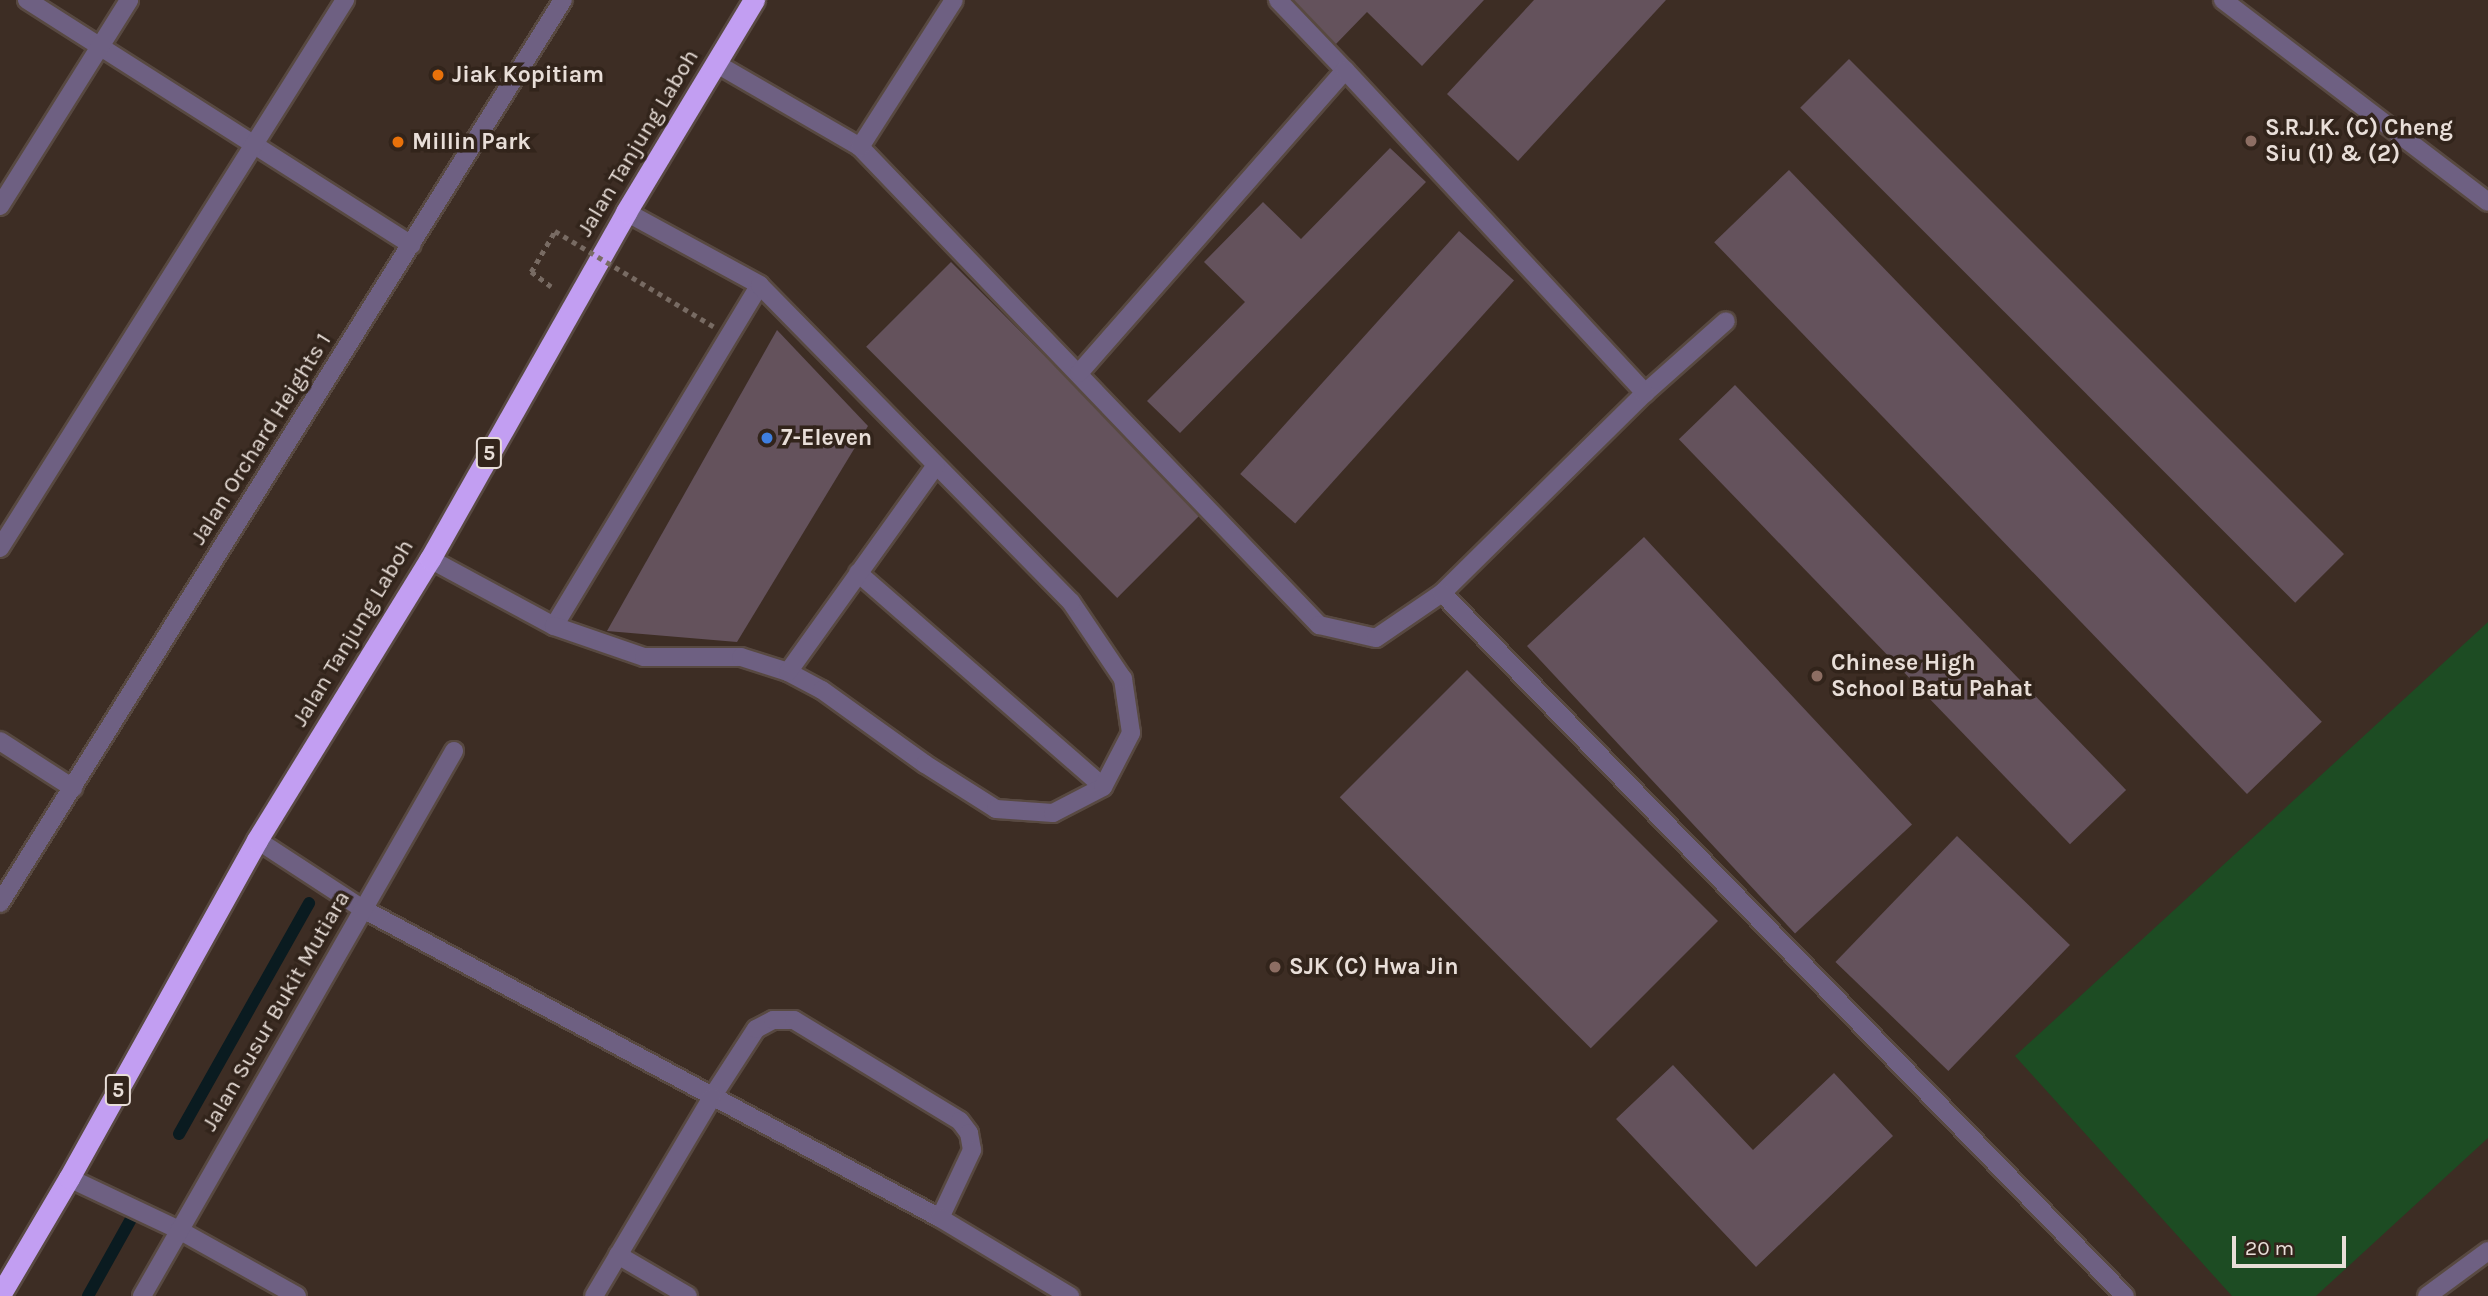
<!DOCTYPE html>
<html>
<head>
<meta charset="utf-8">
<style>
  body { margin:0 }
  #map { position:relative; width:2488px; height:1296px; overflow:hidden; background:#3d2d24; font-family:Karla,sans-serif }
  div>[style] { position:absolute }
  .green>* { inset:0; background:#1d4c23 }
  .stream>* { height:12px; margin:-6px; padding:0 6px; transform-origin:6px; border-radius:6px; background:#0a1b20 }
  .building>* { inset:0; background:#64525c; transform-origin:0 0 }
  .path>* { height:4.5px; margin-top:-2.25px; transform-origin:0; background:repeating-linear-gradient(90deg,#786b63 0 5px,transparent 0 10px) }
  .roads { filter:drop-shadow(2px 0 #584941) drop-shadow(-2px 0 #584941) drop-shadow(0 2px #584941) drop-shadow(0 -2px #584941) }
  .lane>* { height:18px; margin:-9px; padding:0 9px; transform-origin:9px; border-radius:9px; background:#6e6082 }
  .street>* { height:18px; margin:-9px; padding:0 9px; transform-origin:9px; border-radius:9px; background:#6e6082 }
  .highway>* { height:21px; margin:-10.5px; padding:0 10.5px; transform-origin:10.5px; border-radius:10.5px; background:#c29ef2 }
  .path-bridge>* { height:4.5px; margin-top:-2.25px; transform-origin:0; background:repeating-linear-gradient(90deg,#786b63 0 5px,transparent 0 10px) }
  .dots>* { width:19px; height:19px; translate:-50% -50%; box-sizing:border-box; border:4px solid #32241b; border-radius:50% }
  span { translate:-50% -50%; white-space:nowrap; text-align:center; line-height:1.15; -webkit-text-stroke:7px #32241b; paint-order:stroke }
  .shield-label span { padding:2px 5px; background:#32241b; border:2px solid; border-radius:5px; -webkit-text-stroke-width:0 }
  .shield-label { font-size:21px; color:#e8ded8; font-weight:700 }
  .poi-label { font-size:23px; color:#e8ded8; font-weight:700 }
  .left { translate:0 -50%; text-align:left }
  .street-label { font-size:23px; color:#e8ded8 }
  .scale { position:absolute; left:2232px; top:1236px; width:114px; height:32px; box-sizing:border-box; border:4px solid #e8ded8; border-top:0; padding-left:9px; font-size:21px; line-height:24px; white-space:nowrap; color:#e8ded8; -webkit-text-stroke:5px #32241b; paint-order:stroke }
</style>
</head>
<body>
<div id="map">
  <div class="green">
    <div style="clip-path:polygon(2488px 622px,2488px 1138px,2316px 1296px,2232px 1296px,2015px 1056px)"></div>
  </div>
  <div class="stream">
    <div style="left:179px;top:1134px;width:265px;rotate:-60.6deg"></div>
    <div style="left:88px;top:1296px;width:96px;rotate:-60.8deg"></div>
  </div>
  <div class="building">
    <div style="clip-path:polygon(1289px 0,1484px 0,1422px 66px,1367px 12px,1335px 45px)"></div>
    <div style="clip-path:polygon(1534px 0,1666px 0,1518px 161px,1447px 94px)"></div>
    <div style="left:1849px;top:59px;width:700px;height:69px;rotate:45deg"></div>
    <div style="clip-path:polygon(1390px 148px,1426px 182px,1180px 433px,1147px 401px,1245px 302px,1204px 262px,1263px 202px,1301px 239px)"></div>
    <div style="left:1789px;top:170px;width:767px;height:104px;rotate:46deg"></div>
    <div style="left:1459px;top:231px;width:74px;height:327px;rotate:42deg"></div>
    <div style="left:951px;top:262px;width:355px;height:120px;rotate:45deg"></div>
    <div style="clip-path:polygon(777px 330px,868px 426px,737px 642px,607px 631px)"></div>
    <div style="left:1735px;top:385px;width:563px;height:78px;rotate:46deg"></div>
    <div style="left:1644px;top:537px;width:393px;height:160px;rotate:47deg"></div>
    <div style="left:1467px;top:670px;width:355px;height:180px;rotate:45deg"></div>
    <div style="left:1957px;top:836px;width:157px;height:175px;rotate:44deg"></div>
    <div style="clip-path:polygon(1673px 1065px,1753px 1150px,1834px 1073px,1893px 1136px,1756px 1267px,1616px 1119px)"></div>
  </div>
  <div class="path">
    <div style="left:551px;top:287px;width:25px;rotate:-143deg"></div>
    <div style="left:531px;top:272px;width:48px;rotate:-59.7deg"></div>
  </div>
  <div class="roads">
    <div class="lane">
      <div style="left:27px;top:0;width:456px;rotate:32.5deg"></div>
      <div style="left:1278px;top:0;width:97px;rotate:46.3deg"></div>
      <div style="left:2223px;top:0;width:333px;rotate:37.3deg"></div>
      <div style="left:717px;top:64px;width:165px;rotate:30.1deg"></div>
      <div style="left:860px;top:147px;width:663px;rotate:46.16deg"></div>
      <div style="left:1319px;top:625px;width:58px;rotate:12.8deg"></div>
      <div style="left:1376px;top:638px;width:80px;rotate:-34.3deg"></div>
      <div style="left:1442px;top:593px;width:285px;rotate:-44.6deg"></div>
      <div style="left:1645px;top:393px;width:108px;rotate:-41.6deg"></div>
      <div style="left:860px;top:147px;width:174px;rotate:-57.4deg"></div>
      <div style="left:1079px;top:373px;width:403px;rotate:-48.7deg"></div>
      <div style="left:1345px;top:70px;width:441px;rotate:47.1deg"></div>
      <div style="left:0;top:548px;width:648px;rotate:-57.81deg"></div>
      <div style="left:430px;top:559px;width:141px;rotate:28.4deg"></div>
      <div style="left:554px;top:626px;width:398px;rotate:-58.9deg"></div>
      <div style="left:760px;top:285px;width:153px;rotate:-151.4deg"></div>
      <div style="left:858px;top:573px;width:325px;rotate:41.1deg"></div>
      <div style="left:1442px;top:593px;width:980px;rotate:45.83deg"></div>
      <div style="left:554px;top:626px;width:95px;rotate:19deg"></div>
      <div style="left:644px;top:657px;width:97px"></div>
      <div style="left:741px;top:657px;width:49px;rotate:17.7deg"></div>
      <div style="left:788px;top:672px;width:38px;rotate:28deg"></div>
      <div style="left:822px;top:690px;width:127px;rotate:35.7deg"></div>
      <div style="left:925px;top:764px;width:84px;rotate:32.4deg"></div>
      <div style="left:996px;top:809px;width:57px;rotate:4deg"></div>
      <div style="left:1053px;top:813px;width:56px;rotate:-27.5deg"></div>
      <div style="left:1103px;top:787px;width:61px;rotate:-62.6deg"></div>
      <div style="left:1131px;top:733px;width:55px;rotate:-98.4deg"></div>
      <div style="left:1123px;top:679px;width:93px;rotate:-124deg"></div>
      <div style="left:1071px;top:602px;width:444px;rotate:-134.5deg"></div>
      <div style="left:788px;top:672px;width:254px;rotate:-54.4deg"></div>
      <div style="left:0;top:741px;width:87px;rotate:32.8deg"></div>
      <div style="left:712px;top:1097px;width:81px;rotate:-57.1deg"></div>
      <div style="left:756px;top:1029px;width:19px;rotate:-28deg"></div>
      <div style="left:773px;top:1020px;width:21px"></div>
      <div style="left:794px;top:1020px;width:194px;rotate:31.3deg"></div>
      <div style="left:960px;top:1121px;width:15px;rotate:53deg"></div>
      <div style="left:969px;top:1133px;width:17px;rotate:80deg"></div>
      <div style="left:972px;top:1150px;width:75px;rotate:115.2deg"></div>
      <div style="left:618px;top:1255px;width:81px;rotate:30.4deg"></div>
      <div style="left:2427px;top:1296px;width:76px;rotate:-36.4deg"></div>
    </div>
    <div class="street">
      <div style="left:0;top:206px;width:243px;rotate:-57.9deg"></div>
      <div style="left:257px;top:840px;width:126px;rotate:33.1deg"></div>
      <div style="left:363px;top:909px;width:655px;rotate:28.17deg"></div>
      <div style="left:940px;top:1218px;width:152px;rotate:31deg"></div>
      <div style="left:0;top:903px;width:1064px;rotate:-58.06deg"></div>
      <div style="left:69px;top:1178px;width:122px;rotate:25.3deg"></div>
      <div style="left:179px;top:1230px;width:135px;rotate:29.2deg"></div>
      <div style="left:142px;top:1296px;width:628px;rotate:-60.21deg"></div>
      <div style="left:594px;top:1296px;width:231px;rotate:-59.3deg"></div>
    </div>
    <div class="highway">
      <div style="left:0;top:1295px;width:136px;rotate:-59.5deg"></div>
      <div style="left:69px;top:1178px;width:387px;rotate:-60.9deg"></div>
      <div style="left:257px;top:840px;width:330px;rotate:-58.4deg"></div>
      <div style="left:430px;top:559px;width:399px;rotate:-60.5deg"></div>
      <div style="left:626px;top:212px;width:248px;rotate:-58.9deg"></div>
    </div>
  </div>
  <div class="path-bridge">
    <div style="left:555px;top:231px;width:187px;rotate:31deg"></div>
  </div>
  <div class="dots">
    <div style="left:438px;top:75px;background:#e8710a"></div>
    <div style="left:2251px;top:141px;background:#8d6e63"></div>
    <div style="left:398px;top:142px;background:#e8710a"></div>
    <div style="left:767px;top:438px;background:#3f7fe0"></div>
    <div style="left:1817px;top:676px;background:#8d6e63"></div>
    <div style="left:1275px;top:967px;background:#8d6e63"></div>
  </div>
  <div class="shield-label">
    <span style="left:489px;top:453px">5</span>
    <span style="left:118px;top:1090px">5</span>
  </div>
  <div class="poi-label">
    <span class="left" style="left:452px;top:75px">Jiak Kopitiam</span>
    <span class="left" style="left:2265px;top:141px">S.R.J.K. (C) Cheng<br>Siu (1) &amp; (2)</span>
    <span class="left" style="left:412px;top:142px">Millin Park</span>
    <span class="left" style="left:781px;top:438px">7-Eleven</span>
    <span class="left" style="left:1831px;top:676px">Chinese High<br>School Batu Pahat</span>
    <span class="left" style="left:1289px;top:967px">SJK (C) Hwa Jin</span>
  </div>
  <div class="street-label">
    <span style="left:638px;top:143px;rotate:-59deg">Jalan Tanjung Laboh</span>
    <span style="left:261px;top:439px;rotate:-58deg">Jalan Orchard Heights 1</span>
    <span style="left:353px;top:633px;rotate:-59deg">Jalan Tanjung Laboh</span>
    <span style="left:276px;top:1011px;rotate:-60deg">Jalan Susur Bukit Mutiara</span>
  </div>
  <div class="scale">20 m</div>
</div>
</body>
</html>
